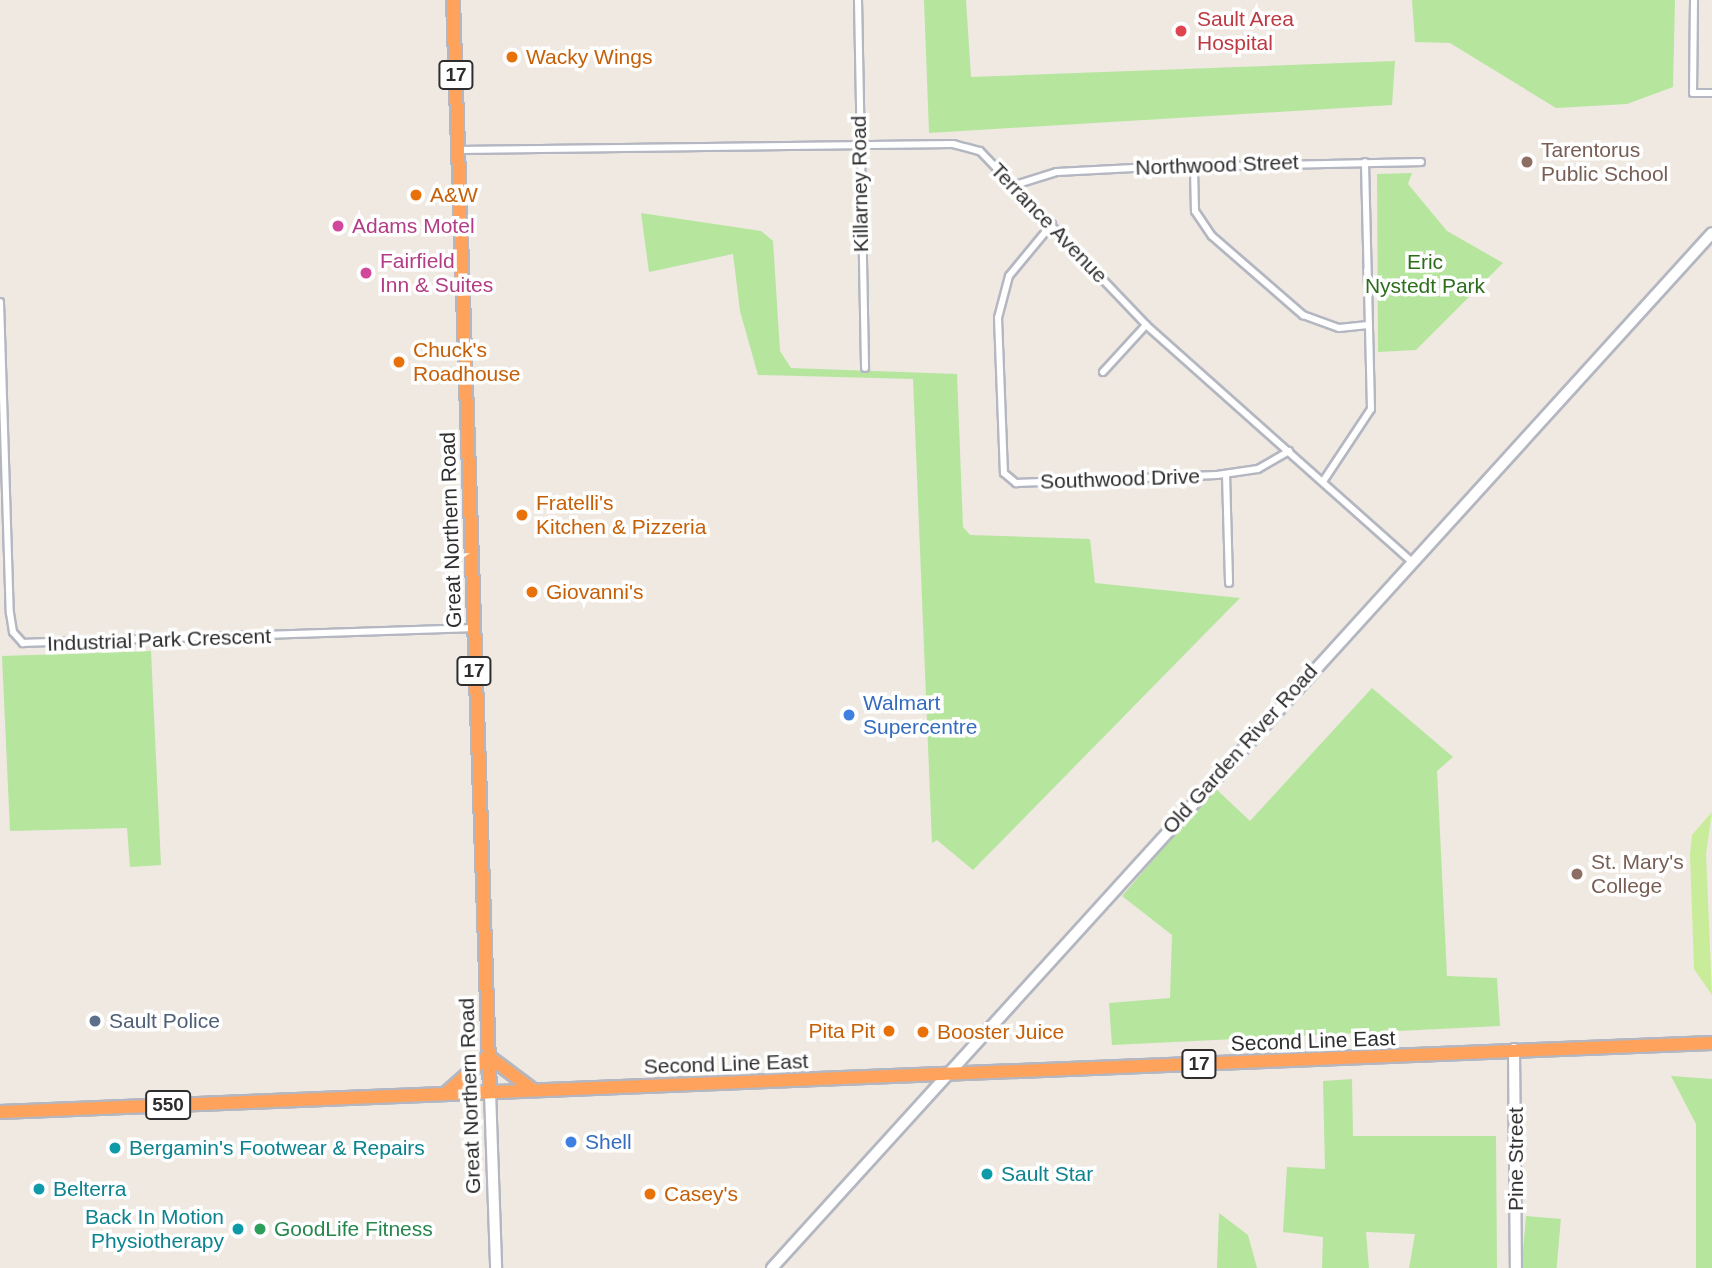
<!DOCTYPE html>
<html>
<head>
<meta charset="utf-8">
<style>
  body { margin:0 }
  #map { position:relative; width:1712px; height:1268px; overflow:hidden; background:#efe9e1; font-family:Helvetica,sans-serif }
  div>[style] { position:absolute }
  .green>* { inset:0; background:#b6e59e; transform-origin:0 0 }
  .pitch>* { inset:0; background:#c9ec9a }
  .roads { filter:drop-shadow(2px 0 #b4b7c1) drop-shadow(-2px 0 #b4b7c1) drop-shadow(0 2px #b4b7c1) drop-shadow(0 -2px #b4b7c1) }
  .street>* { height:6px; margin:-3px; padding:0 3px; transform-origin:3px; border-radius:3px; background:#fff }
  .secondary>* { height:10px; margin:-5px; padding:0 5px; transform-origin:5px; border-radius:5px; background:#fff }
  .highway>* { height:12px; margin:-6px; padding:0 6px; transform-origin:6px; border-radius:6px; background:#ffa35c }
  .dots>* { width:19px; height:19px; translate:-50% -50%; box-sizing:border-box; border:4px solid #fff; border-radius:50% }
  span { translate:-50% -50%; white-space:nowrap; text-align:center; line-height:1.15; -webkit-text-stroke:7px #fff; paint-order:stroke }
  .shield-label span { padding:2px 5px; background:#fff; border:2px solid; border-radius:5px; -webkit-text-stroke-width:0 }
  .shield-label { font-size:19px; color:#2e2e2e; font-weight:700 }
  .health-label { font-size:21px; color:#be3a42 }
  .left { translate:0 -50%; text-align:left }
  .food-label { font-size:21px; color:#c56008 }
  .right { translate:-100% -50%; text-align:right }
  .education-label { font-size:21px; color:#785e54 }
  .street-label { font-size:21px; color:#2e2e2e }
  .hotel-label { font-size:21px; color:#b23c85 }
  .park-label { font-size:21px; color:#2c6e1b }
  .shop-label { font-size:21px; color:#366cbe }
  .service-label { font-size:21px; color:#4e5e75 }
  .culture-label { font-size:21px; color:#0d838f }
  .leisure-label { font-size:21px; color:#27864d }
</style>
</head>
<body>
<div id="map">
  <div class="green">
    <div style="clip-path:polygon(924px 0,966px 0,971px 77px,1395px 61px,1392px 105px,929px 133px)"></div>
    <div style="clip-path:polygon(1412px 0,1675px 0,1673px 87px,1627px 104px,1556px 108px,1450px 43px,1415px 42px)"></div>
    <div style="clip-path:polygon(1412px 173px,1408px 184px,1447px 231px,1503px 263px,1416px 350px,1378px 352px,1377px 174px)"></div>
    <div style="clip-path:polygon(641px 213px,761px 231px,773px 241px,780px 351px,791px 368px,957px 374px,963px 527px,970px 535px,1090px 539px,1095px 583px,1240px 598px,973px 870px,937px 840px,932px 843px,913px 379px,758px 375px,740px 311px,733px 254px,649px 272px)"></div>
    <div style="clip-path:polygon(151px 651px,161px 865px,130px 867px,127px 828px,10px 831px,2px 656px)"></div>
    <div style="clip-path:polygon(1372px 688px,1453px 757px,1437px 771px,1447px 976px,1497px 978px,1500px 1026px,1112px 1045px,1109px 1003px,1170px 998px,1172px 935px,1122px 896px,1215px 788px,1250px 821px)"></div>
    <div style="clip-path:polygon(1671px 1076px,1712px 1079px,1712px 1268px,1696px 1268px,1696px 1124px)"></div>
    <div style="clip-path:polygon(1352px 1079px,1353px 1136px,1496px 1136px,1497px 1268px,1409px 1268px,1415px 1234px,1366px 1232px,1369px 1268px,1322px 1268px,1323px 1237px,1283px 1232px,1287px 1167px,1325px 1169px,1323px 1081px)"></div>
    <div style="clip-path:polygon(1219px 1213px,1248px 1235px,1257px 1268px,1217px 1268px)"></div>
    <div style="left:1526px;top:1216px;width:35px;height:52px;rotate:5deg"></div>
  </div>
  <div class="pitch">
    <div style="clip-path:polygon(1712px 812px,1706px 854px,1712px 995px,1694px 969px,1690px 854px,1692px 835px)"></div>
  </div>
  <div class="roads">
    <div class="street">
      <div style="left:858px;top:0;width:368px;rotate:88.9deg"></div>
      <div style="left:1694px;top:0;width:93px;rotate:90.6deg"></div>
      <div style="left:1693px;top:93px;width:19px"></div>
      <div style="left:458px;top:150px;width:495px;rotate:-0.7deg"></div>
      <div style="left:953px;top:144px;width:28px;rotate:15deg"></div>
      <div style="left:980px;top:151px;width:240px;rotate:46.3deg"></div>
      <div style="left:1146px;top:325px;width:356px;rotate:41.7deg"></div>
      <div style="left:1194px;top:168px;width:43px;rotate:88.7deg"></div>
      <div style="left:1195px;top:211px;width:30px;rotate:56deg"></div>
      <div style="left:1212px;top:236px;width:121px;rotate:41deg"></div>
      <div style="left:1303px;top:315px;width:38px;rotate:20deg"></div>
      <div style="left:1339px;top:328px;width:29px;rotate:-6deg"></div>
      <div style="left:1015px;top:185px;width:44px;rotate:-17.2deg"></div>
      <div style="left:1057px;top:172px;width:77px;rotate:-3deg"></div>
      <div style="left:1134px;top:168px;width:287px;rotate:-1.2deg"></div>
      <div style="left:1052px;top:224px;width:67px;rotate:129.6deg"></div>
      <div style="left:1009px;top:276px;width:43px;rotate:104.7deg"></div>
      <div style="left:998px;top:318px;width:155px;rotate:87.8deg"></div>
      <div style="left:1004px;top:473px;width:16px;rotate:40deg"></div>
      <div style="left:1016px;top:483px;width:201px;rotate:-2.3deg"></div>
      <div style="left:1217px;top:475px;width:41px;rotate:-8.3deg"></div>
      <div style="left:1258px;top:469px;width:36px;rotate:-30deg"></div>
      <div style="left:0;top:302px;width:311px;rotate:88.2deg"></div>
      <div style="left:10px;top:613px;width:19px;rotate:81deg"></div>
      <div style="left:13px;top:632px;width:15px;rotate:48deg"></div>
      <div style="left:23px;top:643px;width:450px;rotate:-1.9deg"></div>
      <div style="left:1103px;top:372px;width:64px;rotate:-47.5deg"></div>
      <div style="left:1226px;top:474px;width:109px;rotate:88.4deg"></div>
      <div style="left:1324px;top:480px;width:85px;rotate:-56.5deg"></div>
      <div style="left:1371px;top:409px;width:247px;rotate:-91.4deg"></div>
    </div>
    <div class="secondary">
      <div style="left:1514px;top:1049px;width:219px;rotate:89.5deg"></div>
      <div style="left:490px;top:1092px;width:176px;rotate:88deg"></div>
      <div style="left:772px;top:1268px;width:1398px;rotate:-47.75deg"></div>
    </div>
    <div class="highway">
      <div style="left:453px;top:0;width:1093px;rotate:88.06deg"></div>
      <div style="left:488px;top:1056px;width:55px;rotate:36.9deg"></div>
      <div style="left:445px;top:1094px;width:57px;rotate:-41.5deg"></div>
      <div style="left:0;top:1112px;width:1713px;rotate:-2.31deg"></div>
    </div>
  </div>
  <div class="dots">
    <div style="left:1181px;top:31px;background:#e0444e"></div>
    <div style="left:512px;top:57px;background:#e8710a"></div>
    <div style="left:1527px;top:162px;background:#8d6e63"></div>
    <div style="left:416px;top:195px;background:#e8710a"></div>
    <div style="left:338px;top:226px;background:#d1479c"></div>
    <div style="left:366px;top:273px;background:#d1479c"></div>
    <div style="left:399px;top:362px;background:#e8710a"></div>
    <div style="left:522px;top:515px;background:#e8710a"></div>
    <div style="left:532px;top:592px;background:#e8710a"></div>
    <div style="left:849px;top:715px;background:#3f7fe0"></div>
    <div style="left:1577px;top:874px;background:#8d6e63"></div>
    <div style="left:95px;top:1021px;background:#5c6f8a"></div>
    <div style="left:889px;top:1031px;background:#e8710a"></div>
    <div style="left:923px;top:1032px;background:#e8710a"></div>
    <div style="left:571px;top:1142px;background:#3f7fe0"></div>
    <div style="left:115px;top:1148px;background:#0f9aa8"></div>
    <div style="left:987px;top:1174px;background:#0f9aa8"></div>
    <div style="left:39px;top:1189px;background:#0f9aa8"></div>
    <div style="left:650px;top:1194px;background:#e8710a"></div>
    <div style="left:238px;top:1229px;background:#0f9aa8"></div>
    <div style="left:260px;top:1229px;background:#2e9e5b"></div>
  </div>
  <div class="shield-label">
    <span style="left:456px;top:75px">17</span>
    <span style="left:474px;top:671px">17</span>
    <span style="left:1199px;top:1064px">17</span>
    <span style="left:168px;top:1105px">550</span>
  </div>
  <div class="health-label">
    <span class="left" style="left:1197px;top:31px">Sault Area<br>Hospital</span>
  </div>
  <div class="food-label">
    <span class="left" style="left:526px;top:57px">Wacky Wings</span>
    <span class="left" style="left:430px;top:195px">A&amp;W</span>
    <span class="left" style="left:413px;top:362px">Chuck's<br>Roadhouse</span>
    <span class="left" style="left:536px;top:515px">Fratelli's<br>Kitchen &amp; Pizzeria</span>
    <span class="left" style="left:546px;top:592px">Giovanni's</span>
    <span class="right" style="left:875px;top:1031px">Pita Pit</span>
    <span class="left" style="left:937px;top:1032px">Booster Juice</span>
    <span class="left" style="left:664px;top:1194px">Casey's</span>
  </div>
  <div class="education-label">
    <span class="left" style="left:1541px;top:162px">Tarentorus<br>Public School</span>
    <span class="left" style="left:1591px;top:874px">St. Mary's<br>College</span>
  </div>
  <div class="street-label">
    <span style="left:1217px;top:165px;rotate:-2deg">Northwood Street</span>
    <span style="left:860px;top:184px;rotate:-91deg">Killarney Road</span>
    <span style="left:1049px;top:223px;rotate:46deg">Terrance Avenue</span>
    <span style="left:1120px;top:479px;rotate:-2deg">Southwood Drive</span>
    <span style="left:451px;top:530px;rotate:-92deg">Great Northern Road</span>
    <span style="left:159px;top:640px;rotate:-2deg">Industrial Park Crescent</span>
    <span style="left:1240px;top:749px;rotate:-48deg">Old Garden River Road</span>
    <span style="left:1313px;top:1041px;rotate:-2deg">Second Line East</span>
    <span style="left:726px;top:1064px;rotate:-2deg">Second Line East</span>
    <span style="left:470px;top:1096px;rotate:-92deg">Great Northern Road</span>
    <span style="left:1516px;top:1159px;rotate:-90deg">Pine Street</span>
  </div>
  <div class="hotel-label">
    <span class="left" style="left:352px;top:226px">Adams Motel</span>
    <span class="left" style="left:380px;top:273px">Fairfield<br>Inn &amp; Suites</span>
  </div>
  <div class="park-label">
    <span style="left:1425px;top:274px">Eric<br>Nystedt Park</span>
  </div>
  <div class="shop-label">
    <span class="left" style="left:863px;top:715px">Walmart<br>Supercentre</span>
    <span class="left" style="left:585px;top:1142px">Shell</span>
  </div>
  <div class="service-label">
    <span class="left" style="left:109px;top:1021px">Sault Police</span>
  </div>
  <div class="culture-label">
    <span class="left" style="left:129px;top:1148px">Bergamin's Footwear &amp; Repairs</span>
    <span class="left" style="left:1001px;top:1174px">Sault Star</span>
    <span class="left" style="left:53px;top:1189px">Belterra</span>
    <span class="right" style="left:224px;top:1229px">Back In Motion<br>Physiotherapy</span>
  </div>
  <div class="leisure-label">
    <span class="left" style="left:274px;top:1229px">GoodLife Fitness</span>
  </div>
</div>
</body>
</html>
